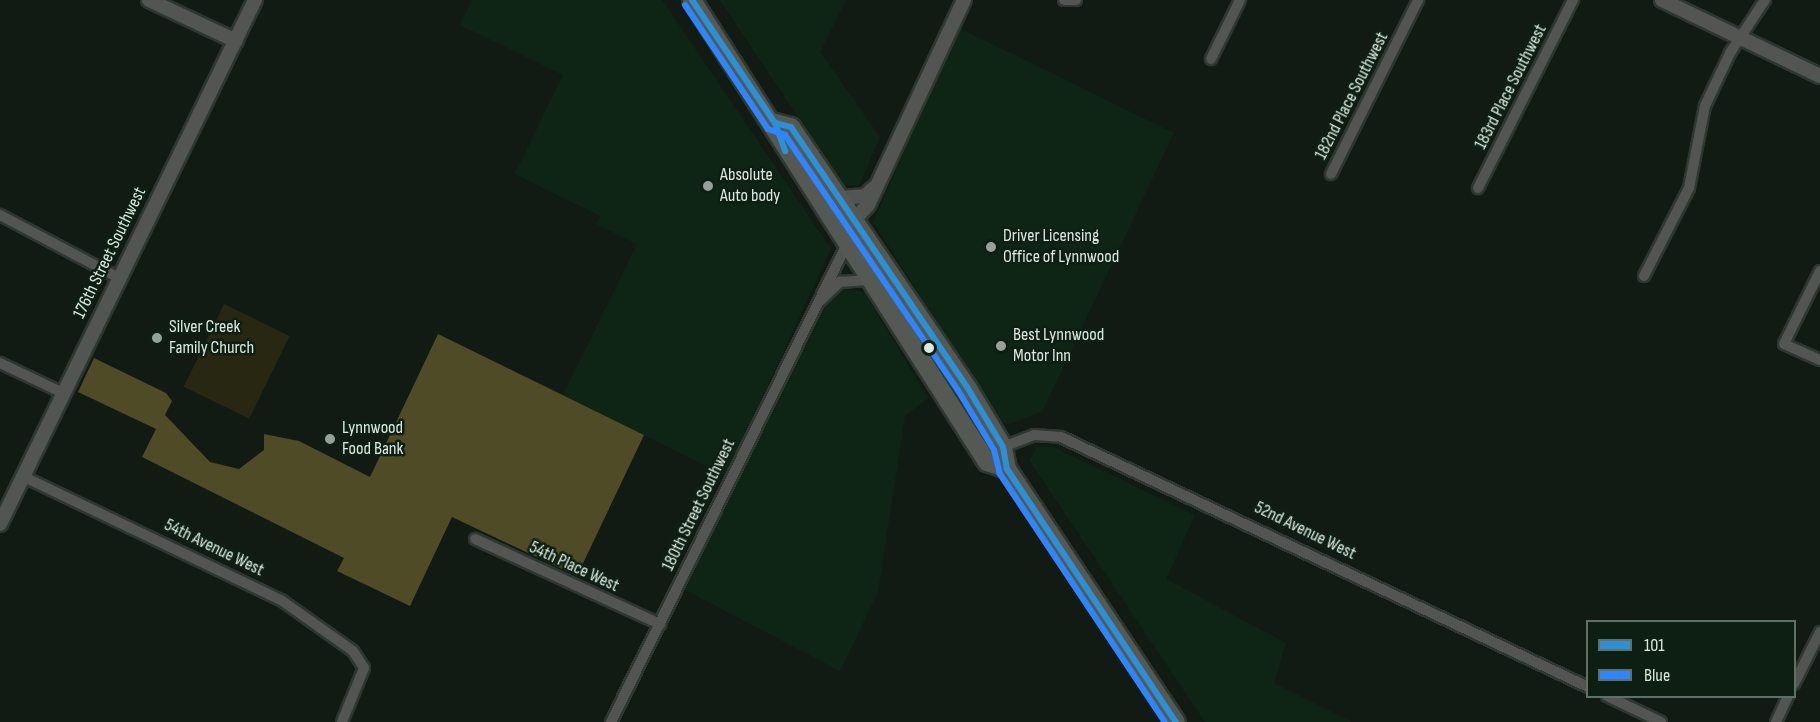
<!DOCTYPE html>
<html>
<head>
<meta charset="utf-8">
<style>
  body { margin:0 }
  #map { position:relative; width:1820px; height:722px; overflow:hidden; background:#111b14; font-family:"Sofia Sans Condensed",sans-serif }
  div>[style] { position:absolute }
  .built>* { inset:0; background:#0e2515 }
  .green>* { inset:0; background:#282712; transform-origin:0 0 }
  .forest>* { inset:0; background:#4e4b26 }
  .roads { filter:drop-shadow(2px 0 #2e3731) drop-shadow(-2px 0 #2e3731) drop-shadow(0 2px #2e3731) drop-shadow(0 -2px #2e3731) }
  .minor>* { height:10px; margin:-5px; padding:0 5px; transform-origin:5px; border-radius:5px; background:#525551 }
  .tertiary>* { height:14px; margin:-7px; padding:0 7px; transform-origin:7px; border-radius:7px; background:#525551 }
  .trunk>* { height:18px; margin:-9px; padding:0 9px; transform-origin:9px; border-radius:9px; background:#545954 }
  .bus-1>* { height:6px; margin:-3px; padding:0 3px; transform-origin:3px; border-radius:3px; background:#2d90d6 }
  .bus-2>* { height:6px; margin:-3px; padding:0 3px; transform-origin:3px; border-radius:3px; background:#2d86ff }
  .dots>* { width:16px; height:16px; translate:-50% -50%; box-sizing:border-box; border:3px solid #0d1f13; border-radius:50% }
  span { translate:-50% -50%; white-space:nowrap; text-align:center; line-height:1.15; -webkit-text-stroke:5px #0d1f13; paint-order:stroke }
  .street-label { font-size:18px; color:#dde9e0 }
  .poi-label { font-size:18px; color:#dde9e0 }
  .left { translate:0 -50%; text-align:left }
  .legend { position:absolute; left:1586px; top:620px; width:210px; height:78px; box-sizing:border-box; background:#0d1f13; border:2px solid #607065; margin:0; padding:8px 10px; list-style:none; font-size:18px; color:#dde9e0 }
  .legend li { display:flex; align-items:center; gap:12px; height:30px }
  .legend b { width:30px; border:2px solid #607065 }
</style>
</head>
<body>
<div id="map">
  <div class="built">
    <div style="clip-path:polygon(472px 0,662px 0,831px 249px,726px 476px,563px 395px,637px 244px,596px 224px,600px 216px,515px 174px,563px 75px,460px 25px)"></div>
    <div style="clip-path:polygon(720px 0,846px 0,820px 52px,880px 137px,859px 186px,844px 185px)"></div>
    <div style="clip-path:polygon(959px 28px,1174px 133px,1042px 412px,1009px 424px,1001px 422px,873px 222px)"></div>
    <div style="clip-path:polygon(844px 289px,864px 292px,928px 398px,905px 416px,878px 592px,840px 671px,685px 590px,822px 310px)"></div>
    <div style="clip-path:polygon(1036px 447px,1053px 447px,1195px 515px,1166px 579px,1286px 643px,1274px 683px,1352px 722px,1205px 722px,1030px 461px)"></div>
  </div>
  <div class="green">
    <div style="left:224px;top:304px;width:73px;height:92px;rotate:26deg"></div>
  </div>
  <div class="forest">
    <div style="clip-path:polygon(438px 334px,644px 435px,577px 576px,452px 517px,410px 606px,337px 571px,344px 558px,142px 457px,156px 429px,78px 392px,94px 358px,166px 393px,172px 401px,165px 415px,210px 462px,239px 469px,264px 450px,264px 434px,299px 441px,370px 477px)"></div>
  </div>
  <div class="roads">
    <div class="minor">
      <div style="left:1064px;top:0;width:12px"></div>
      <div style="left:1211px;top:59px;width:66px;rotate:-63.8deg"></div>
      <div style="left:1331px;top:174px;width:195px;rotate:-63.4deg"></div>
      <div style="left:1478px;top:188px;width:211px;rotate:-63.2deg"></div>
      <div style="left:0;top:215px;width:132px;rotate:27.9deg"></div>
      <div style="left:1820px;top:271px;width:81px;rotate:116.3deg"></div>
      <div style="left:1784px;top:344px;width:39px;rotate:24deg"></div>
      <div style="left:1644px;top:276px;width:99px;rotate:-62.9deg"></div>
      <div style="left:1689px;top:188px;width:84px;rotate:-79deg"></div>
      <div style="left:1705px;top:106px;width:59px;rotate:-64.7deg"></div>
      <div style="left:1730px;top:53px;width:64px;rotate:-56.6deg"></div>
      <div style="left:820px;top:301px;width:28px;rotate:-44deg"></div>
      <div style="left:840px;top:282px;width:28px;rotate:-4deg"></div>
      <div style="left:0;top:363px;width:70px;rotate:25.5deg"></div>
      <div style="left:1003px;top:447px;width:33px;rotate:-21deg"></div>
      <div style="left:1034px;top:435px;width:27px;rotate:4deg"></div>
      <div style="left:1061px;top:437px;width:583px;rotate:25.38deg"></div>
      <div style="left:22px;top:476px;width:287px;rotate:25.6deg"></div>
      <div style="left:281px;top:600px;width:88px;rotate:35.3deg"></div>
      <div style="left:353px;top:651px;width:20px;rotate:57deg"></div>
      <div style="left:364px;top:668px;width:58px;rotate:112.2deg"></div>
      <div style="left:475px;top:539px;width:204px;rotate:24.7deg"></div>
      <div style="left:1794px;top:684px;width:58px;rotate:-63.4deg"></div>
      <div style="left:1607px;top:696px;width:60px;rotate:25.7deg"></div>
      <div style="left:611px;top:722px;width:531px;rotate:-63.72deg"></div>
      <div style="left:1776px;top:722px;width:29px;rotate:-65deg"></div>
    </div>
    <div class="tertiary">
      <div style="left:149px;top:0;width:96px;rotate:25.2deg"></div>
      <div style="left:1662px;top:0;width:175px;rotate:25.7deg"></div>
      <div style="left:838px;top:198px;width:27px;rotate:-4deg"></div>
      <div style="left:865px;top:196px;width:12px;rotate:-42deg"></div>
      <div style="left:853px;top:221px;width:22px;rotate:-47deg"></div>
      <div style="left:868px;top:205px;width:226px;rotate:-64.9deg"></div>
      <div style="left:0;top:524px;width:583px;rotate:-64.05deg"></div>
    </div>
    <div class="trunk">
      <div style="left:692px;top:0;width:548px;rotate:57.44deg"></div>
      <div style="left:987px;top:462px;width:21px;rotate:19deg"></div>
      <div style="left:775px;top:123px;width:16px;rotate:14deg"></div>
      <div style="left:791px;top:127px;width:314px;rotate:55.9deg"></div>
      <div style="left:967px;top:387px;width:70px;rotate:59deg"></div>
      <div style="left:1003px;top:447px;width:22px;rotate:80deg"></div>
      <div style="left:1007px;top:469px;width:304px;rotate:56.3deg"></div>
    </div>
  </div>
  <div class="bus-1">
    <div style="left:692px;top:0;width:148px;rotate:56deg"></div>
    <div style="left:775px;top:123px;width:30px;rotate:70deg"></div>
    <div style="left:775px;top:123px;width:16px;rotate:14deg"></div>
    <div style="left:791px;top:127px;width:314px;rotate:55.9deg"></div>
    <div style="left:967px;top:387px;width:70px;rotate:59deg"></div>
    <div style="left:1003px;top:447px;width:22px;rotate:80deg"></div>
    <div style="left:1007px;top:469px;width:304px;rotate:56.3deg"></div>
  </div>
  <div class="bus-2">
    <div style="left:685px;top:5px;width:149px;rotate:56.2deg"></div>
    <div style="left:768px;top:129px;width:18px;rotate:19deg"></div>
    <div style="left:785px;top:135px;width:310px;rotate:55.9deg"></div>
    <div style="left:959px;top:392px;width:68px;rotate:58.9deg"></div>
    <div style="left:994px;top:450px;width:25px;rotate:76deg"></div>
    <div style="left:1000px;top:474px;width:298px;rotate:56.4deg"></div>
  </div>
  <div class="dots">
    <div style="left:708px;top:186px;background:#96a199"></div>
    <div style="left:991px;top:247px;background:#96a199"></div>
    <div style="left:157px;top:338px;background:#96a199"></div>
    <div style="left:1001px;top:346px;background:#96a199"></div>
    <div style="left:929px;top:348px;background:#dde9e0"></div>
    <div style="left:330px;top:439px;background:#96a199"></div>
  </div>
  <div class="street-label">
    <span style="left:1511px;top:87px;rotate:-63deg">183rd Place Southwest</span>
    <span style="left:1352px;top:96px;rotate:-63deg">182nd Place Southwest</span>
    <span style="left:110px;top:253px;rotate:-64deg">176th Street Southwest</span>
    <span style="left:699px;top:505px;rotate:-64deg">180th Street Southwest</span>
    <span style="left:1305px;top:531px;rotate:26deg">52nd Avenue West</span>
    <span style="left:214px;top:548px;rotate:26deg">54th Avenue West</span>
    <span style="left:574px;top:567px;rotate:25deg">54th Place West</span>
  </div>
  <div class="poi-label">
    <span class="left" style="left:720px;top:186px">Absolute<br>Auto body</span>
    <span class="left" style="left:1003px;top:247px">Driver Licensing<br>Office of Lynnwood</span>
    <span class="left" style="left:169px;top:338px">Silver Creek<br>Family Church</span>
    <span class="left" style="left:1013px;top:346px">Best Lynnwood<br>Motor Inn</span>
    <span class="left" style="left:342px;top:439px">Lynnwood<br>Food Bank</span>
  </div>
  <ul class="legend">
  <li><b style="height:8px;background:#2d90d6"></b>101</li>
  <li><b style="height:8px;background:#2d86ff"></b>Blue</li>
  </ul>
</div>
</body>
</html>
